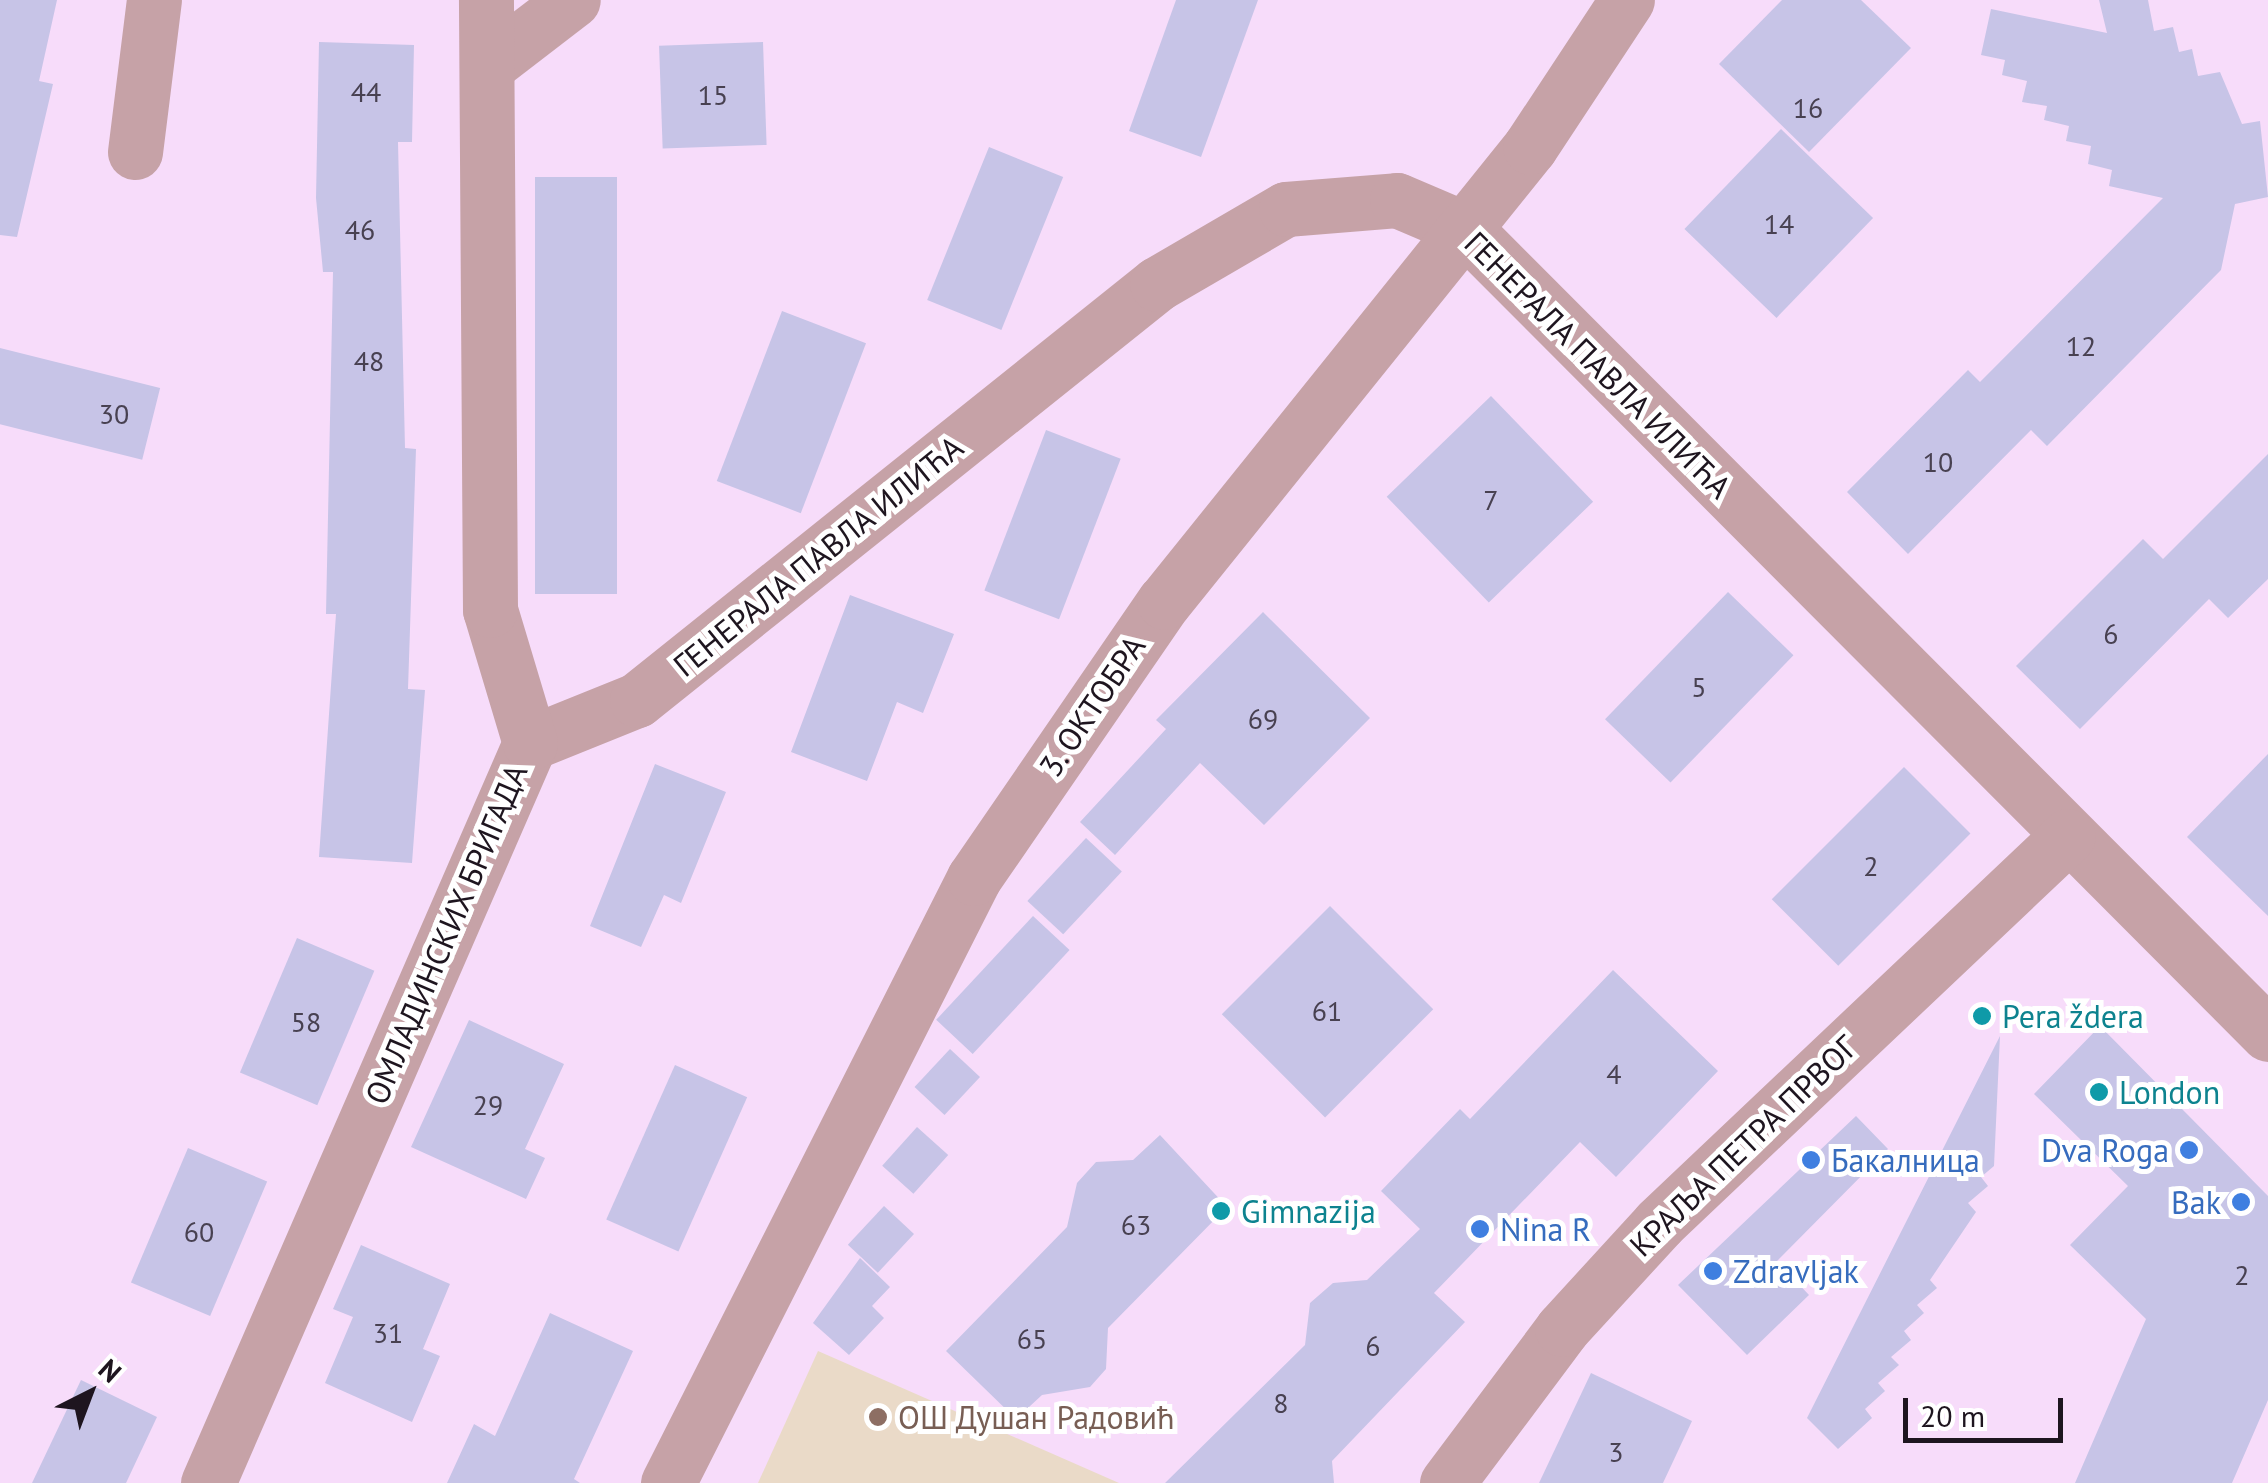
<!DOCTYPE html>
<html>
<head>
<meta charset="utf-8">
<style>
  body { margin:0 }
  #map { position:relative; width:2268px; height:1483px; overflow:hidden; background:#f7dcfa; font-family:"PT Sans",sans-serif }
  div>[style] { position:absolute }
  .education>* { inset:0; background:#eadac8 }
  .building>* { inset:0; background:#c7c4e7; transform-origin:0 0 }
  .street>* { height:55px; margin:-27.5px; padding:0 27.5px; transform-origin:27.5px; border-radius:27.5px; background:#c6a2a7 }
  .dots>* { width:28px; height:28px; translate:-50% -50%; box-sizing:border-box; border:5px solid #fff; border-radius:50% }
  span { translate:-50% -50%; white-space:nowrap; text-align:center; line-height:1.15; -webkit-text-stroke:10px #fff; paint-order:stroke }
  .number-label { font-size:28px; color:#484151 }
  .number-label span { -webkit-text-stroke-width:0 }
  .street-label { font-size:32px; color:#1e151f }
  .culture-label { font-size:32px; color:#0d838f }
  .left { translate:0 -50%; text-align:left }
  .shop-label { font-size:32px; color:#366cbe }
  .right { translate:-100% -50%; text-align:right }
  .education-label { font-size:32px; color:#785e54 }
  .north { position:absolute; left:40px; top:1343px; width:100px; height:100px; -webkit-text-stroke:8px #fff; paint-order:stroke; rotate:42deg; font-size:28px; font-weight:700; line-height:40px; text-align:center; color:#1e151f }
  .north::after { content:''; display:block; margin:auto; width:35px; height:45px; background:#1e151f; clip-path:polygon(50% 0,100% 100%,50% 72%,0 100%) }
  .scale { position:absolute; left:1903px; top:1398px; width:160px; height:45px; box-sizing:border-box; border:5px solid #1e151f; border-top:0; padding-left:12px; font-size:30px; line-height:35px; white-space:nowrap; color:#1e151f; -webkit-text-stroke:8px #fff; paint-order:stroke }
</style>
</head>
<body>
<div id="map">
  <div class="education">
    <div style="clip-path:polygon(818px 1351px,1119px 1483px,758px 1483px)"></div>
  </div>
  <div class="building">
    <div style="clip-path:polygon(0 0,57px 0,39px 81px,53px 84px,17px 237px,0 235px)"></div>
    <div style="clip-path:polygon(1176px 0,1258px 0,1201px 157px,1129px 131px)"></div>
    <div style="clip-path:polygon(1782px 0,1861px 0,1911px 48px,1809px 152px,1719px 64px)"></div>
    <div style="clip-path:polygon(2099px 0,2148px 0,2154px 31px,2173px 27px,2179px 52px,2192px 49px,2198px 76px,2220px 72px,2242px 124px,2260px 121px,2268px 197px,2235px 204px,2221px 270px,2047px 446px,2031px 430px,1908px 554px,1847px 492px,1968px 370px,1980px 382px,2163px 198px,2109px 186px,2112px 170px,2088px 164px,2091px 146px,2066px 141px,2069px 126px,2044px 120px,2047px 106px,2022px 102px,2027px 81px,2002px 75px,2005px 60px,1981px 55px,1991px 9px,2107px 33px)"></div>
    <div style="clip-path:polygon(319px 42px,414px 45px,412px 142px,398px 142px,405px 448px,416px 449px,408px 689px,425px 690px,412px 863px,319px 857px,336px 614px,326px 614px,333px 272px,323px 272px,316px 198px)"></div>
    <div style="left:763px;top:42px;width:103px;height:104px;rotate:88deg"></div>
    <div style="left:1781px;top:129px;width:128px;height:139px;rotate:44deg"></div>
    <div style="left:989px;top:147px;width:80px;height:165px;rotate:22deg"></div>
    <div style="left:535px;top:177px;width:82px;height:417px"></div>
    <div style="left:782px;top:311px;width:90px;height:182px;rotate:21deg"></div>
    <div style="left:0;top:348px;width:165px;height:74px;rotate:14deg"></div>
    <div style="left:1491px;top:396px;width:147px;height:145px;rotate:46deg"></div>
    <div style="left:1046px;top:430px;width:80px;height:172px;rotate:21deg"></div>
    <div style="clip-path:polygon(2268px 454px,2268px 579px,2228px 618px,2209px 599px,2080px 729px,2016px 666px,2143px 539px,2163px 559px)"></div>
    <div style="left:1728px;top:592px;width:91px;height:177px;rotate:44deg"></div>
    <div style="clip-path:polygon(850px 595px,954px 634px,923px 713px,897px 702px,867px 781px,791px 752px)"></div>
    <div style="clip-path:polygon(1263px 612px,1370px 718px,1264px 825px,1200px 763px,1115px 855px,1080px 822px,1166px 729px,1156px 720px)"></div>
    <div style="clip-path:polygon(2268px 754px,2268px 916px,2187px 837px)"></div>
    <div style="clip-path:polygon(655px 764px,726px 792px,681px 903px,664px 895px,641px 947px,590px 926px)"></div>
    <div style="left:1904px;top:767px;width:94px;height:187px;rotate:45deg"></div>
    <div style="left:1086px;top:838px;width:49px;height:86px;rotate:43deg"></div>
    <div style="left:1330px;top:906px;width:146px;height:153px;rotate:45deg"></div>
    <div style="left:1033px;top:916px;width:50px;height:142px;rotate:43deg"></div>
    <div style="left:297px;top:938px;width:84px;height:146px;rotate:23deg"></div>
    <div style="clip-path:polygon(1613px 970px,1718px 1071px,1616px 1177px,1580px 1142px,1434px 1293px,1465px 1322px,1332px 1461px,1334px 1483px,1165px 1483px,1305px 1345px,1310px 1303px,1333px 1283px,1367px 1280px,1420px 1229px,1381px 1191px,1460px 1109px,1470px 1119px)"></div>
    <div style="clip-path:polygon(469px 1020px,564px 1064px,525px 1149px,545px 1158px,526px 1199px,411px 1147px)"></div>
    <div style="clip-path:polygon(2100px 1026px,2268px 1196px,2268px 1400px,2232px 1483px,2075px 1483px,2146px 1319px,2070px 1245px,2128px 1186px,2034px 1094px)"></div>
    <div style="clip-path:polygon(2000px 1036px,1994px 1166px,1981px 1177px,1988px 1186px,1968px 1203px,1976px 1212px,1930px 1280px,1937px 1288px,1917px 1305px,1924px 1313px,1904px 1331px,1911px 1340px,1891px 1357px,1899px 1365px,1878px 1383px,1885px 1391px,1865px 1409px,1872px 1418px,1838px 1449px,1807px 1418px)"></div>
    <div style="left:950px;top:1049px;width:41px;height:52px;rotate:43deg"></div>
    <div style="left:675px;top:1065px;width:79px;height:169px;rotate:24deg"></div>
    <div style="clip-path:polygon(1856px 1116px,1888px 1149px,1777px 1261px,1809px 1295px,1747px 1355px,1678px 1285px)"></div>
    <div style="left:917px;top:1127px;width:42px;height:52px;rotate:42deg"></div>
    <div style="clip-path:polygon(1160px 1135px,1227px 1207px,1108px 1328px,1106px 1369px,1090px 1387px,1042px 1395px,1016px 1419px,946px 1351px,1067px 1227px,1077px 1183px,1096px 1162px,1133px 1160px)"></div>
    <div style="left:188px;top:1148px;width:86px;height:146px;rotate:23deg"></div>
    <div style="left:884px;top:1206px;width:41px;height:53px;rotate:43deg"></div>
    <div style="clip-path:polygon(361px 1245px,450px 1284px,423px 1349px,440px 1356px,412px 1422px,325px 1383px,353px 1317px,333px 1309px)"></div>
    <div style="clip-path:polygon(860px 1258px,890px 1287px,872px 1306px,884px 1318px,849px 1355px,813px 1323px)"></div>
    <div style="clip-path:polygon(550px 1313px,633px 1351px,574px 1479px,580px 1483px,447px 1483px,474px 1424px,495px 1436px)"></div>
    <div style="clip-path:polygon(1591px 1373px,1692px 1421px,1663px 1483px,1539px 1483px)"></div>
    <div style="clip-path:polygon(81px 1380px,157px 1417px,126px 1483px,32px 1483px)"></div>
  </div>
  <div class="street">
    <div style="left:487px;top:66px;width:108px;rotate:-37.5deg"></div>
    <div style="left:135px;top:152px;width:153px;rotate:-82.9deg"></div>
    <div style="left:530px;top:743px;width:115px;rotate:-21.9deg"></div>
    <div style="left:637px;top:700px;width:666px;rotate:-38.66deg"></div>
    <div style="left:1157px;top:284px;width:149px;rotate:-30.2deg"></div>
    <div style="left:1286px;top:209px;width:111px;rotate:-4.6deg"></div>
    <div style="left:1397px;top:200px;width:74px;rotate:23.1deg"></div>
    <div style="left:1465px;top:229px;width:1137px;rotate:45.07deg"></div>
    <div style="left:208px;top:1483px;width:807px;rotate:-66.48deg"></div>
    <div style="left:530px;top:743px;width:139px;rotate:-106.7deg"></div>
    <div style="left:490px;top:610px;width:610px;rotate:-90.38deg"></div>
    <div style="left:668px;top:1483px;width:678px;rotate:-63.17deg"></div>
    <div style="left:974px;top:878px;width:335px;rotate:-55.5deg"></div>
    <div style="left:1164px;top:602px;width:584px;rotate:-51.19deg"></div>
    <div style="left:1530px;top:147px;width:176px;rotate:-56.6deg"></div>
    <div style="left:1447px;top:1483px;width:192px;rotate:-53.2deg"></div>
    <div style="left:1562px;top:1329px;width:144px;rotate:-47.5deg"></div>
    <div style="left:1659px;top:1223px;width:563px;rotate:-43.42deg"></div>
  </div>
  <div class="dots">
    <div style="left:1982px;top:1016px;background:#0f9aa8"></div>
    <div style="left:2099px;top:1092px;background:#0f9aa8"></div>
    <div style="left:2189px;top:1150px;background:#3f7fe0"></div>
    <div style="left:1811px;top:1160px;background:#3f7fe0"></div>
    <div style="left:2241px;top:1202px;background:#3f7fe0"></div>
    <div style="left:1221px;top:1211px;background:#0f9aa8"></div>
    <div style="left:1480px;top:1229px;background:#3f7fe0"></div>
    <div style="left:1713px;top:1271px;background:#3f7fe0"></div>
    <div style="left:878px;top:1417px;background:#8d6e63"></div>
  </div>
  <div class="number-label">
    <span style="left:366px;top:92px">44</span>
    <span style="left:713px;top:95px">15</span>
    <span style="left:1808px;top:108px">16</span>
    <span style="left:1779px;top:224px">14</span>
    <span style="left:360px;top:230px">46</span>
    <span style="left:2081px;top:346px">12</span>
    <span style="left:369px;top:361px">48</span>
    <span style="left:114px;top:414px">30</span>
    <span style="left:1938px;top:462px">10</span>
    <span style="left:1491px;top:500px">7</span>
    <span style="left:2111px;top:634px">6</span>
    <span style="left:1699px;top:687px">5</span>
    <span style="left:1263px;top:719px">69</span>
    <span style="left:1871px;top:866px">2</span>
    <span style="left:1327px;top:1011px">61</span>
    <span style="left:306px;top:1022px">58</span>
    <span style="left:1614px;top:1074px">4</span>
    <span style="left:488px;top:1105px">29</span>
    <span style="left:1136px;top:1225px">63</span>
    <span style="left:199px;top:1232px">60</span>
    <span style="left:2242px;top:1275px">2</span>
    <span style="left:388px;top:1333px">31</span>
    <span style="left:1032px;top:1339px">65</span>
    <span style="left:1373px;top:1346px">6</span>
    <span style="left:1281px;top:1403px">8</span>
    <span style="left:1616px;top:1452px">3</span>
  </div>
  <div class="street-label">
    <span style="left:1598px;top:365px;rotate:45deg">ГЕНЕРАЛА ПАВЛА ИЛИЋА</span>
    <span style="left:818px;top:556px;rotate:-39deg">ГЕНЕРАЛА ПАВЛА ИЛИЋА</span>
    <span style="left:1092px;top:706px;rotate:-56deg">3. ОКТОБРА</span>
    <span style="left:446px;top:934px;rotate:-67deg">ОМЛАДИНСКИХ БРИГАДА</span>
    <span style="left:1743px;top:1146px;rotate:-44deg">КРАЉА ПЕТРА ПРВОГ</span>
  </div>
  <div class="culture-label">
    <span class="left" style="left:2002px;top:1016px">Pera ždera</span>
    <span class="left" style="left:2119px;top:1092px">London</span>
    <span class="left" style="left:1241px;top:1211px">Gimnazija</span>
  </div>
  <div class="shop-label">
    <span class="right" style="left:2169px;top:1150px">Dva Roga</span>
    <span class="left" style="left:1831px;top:1160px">Бакалница</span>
    <span class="right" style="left:2221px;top:1202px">Bak</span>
    <span class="left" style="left:1500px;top:1229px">Nina R</span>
    <span class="left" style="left:1733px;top:1271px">Zdravljak</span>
  </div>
  <div class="education-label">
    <span class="left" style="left:898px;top:1417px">ОШ Душан Радовић</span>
  </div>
  <div class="north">N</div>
  <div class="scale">20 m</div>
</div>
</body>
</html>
